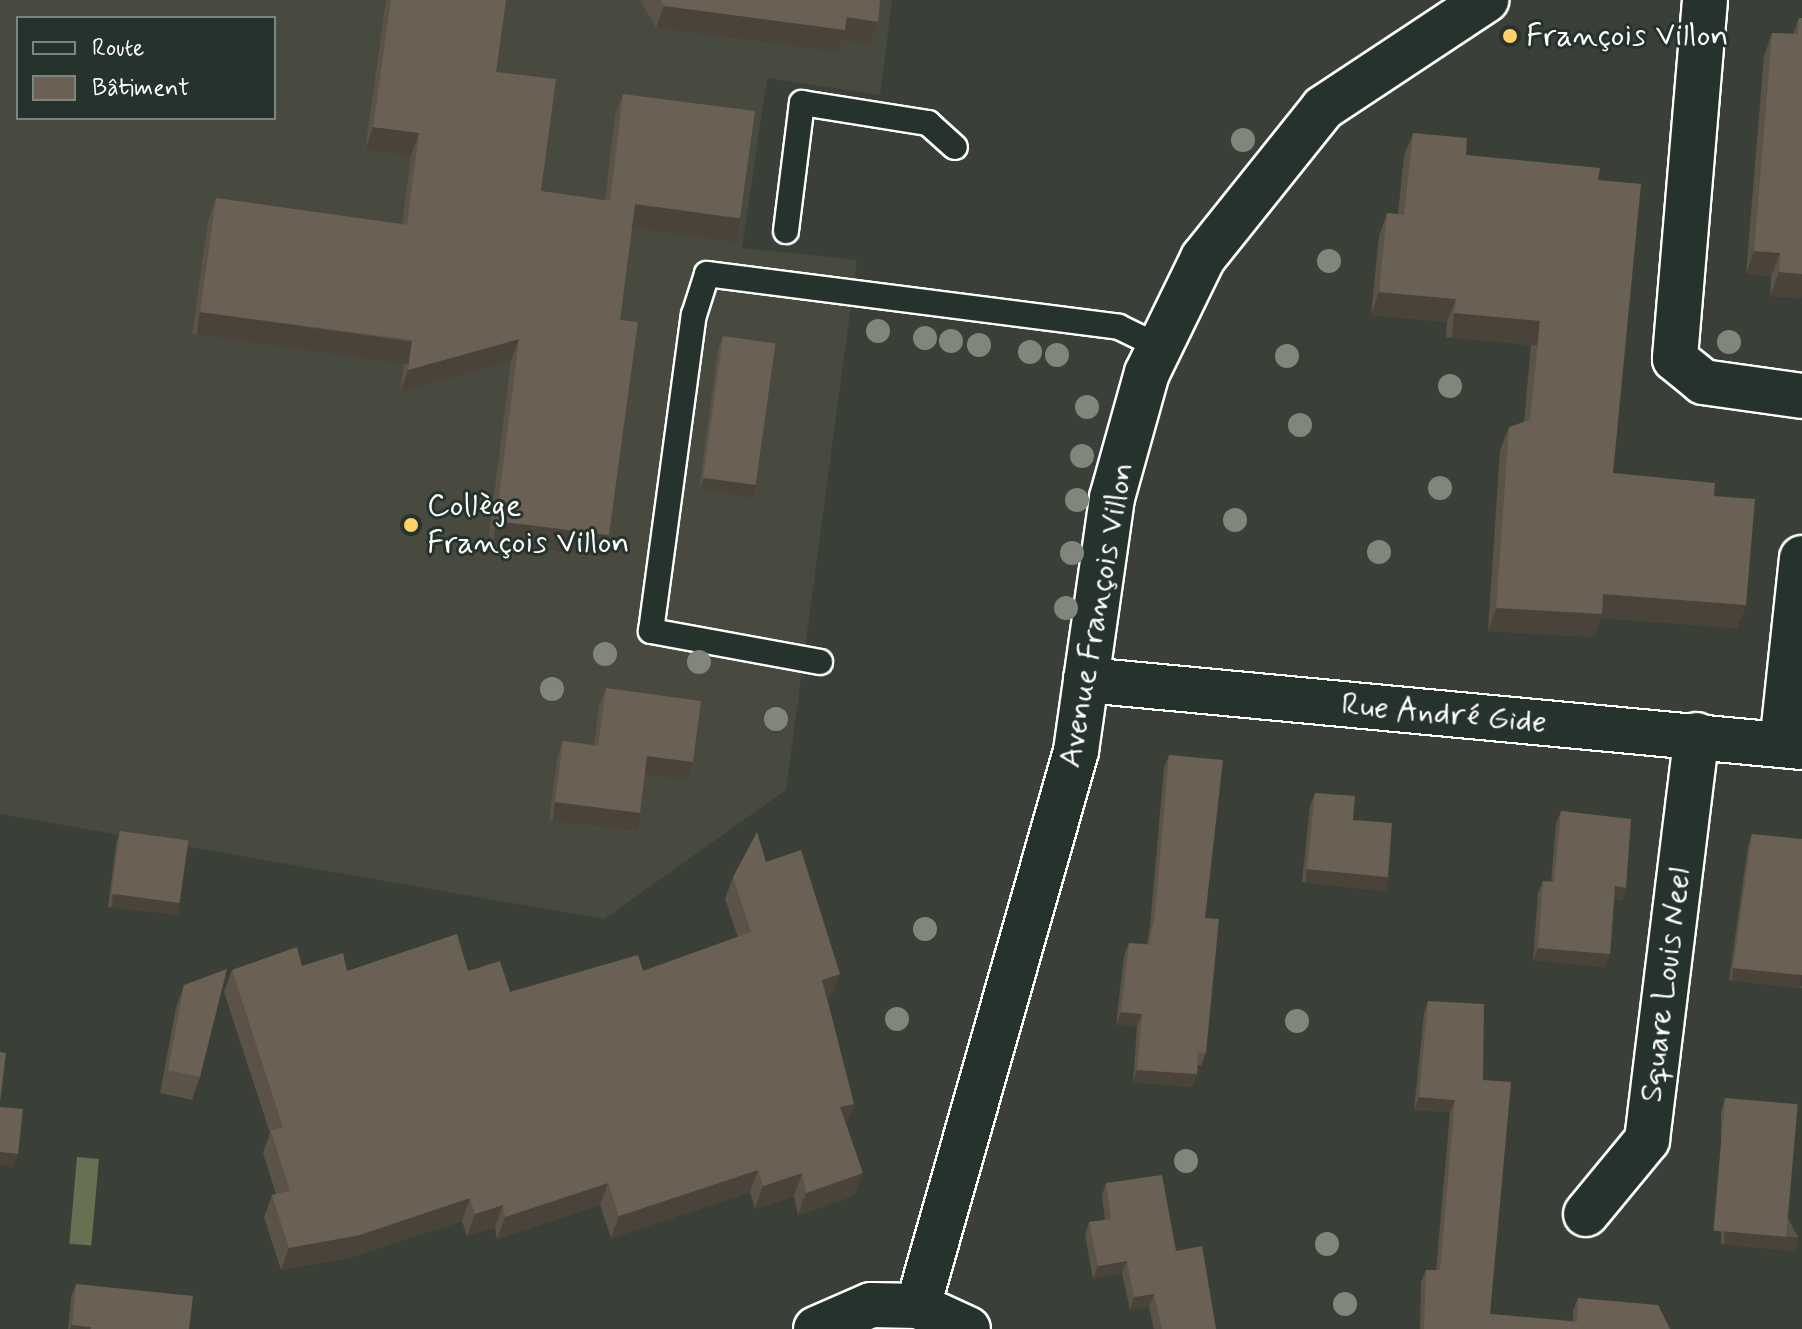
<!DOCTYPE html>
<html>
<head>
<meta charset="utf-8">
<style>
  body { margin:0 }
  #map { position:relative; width:1802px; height:1329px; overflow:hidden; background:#3a4038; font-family:Mynerve,sans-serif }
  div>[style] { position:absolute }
  .built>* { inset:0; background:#484a40 }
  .green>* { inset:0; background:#657152; transform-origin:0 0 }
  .roads { filter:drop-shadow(2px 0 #fff) drop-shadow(-2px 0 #fff) drop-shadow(0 2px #fff) drop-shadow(0 -2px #fff) }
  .lane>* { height:24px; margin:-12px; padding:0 12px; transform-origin:12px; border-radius:12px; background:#26332d }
  .street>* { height:44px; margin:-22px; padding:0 22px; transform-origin:22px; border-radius:22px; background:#26332d }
  .trees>* { width:24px; height:24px; margin:-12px; border-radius:50%; background:#80867b }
  .wall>* { inset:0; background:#5b5347 }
  .shaded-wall>* { inset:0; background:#4a433a; transform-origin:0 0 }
  .building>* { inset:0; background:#6a6053; transform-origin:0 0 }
  .dots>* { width:22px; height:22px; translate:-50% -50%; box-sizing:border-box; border:4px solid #26332d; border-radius:50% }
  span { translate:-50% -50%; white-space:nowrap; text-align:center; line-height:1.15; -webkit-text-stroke:6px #26332d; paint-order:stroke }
  .poi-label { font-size:32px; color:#fff }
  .left { translate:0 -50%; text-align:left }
  .street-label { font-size:32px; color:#fff }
  .legend { position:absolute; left:16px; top:16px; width:260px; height:104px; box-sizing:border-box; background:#26332d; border:2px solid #7d8581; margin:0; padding:10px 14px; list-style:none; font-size:24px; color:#fff }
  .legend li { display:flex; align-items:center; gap:16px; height:40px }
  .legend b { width:40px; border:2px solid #7d8581 }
</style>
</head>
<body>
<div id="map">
  <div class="built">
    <div style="clip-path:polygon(evenodd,0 0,892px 0,880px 95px,767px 78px,742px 248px,857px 260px,786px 790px,604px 919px,0 814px,0 0,18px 18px,274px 18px,274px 118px,18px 118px,18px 18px)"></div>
  </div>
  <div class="green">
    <div style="left:77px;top:1157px;width:22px;height:87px;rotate:5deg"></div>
  </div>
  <div class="roads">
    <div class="lane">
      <div style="left:786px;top:231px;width:129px;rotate:-82.9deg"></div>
      <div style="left:802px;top:103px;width:128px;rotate:9deg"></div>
      <div style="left:928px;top:123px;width:36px;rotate:42deg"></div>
      <div style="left:820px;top:662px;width:172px;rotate:-169.6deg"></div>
      <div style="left:651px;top:631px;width:319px;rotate:-82.3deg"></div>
      <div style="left:694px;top:315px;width:43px;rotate:-72.4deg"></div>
      <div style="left:707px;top:274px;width:415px;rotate:7.3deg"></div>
      <div style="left:1119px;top:327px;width:46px;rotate:26deg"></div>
    </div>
    <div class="street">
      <div style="left:1705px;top:0;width:360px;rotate:94.8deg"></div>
      <div style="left:1675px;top:359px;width:36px;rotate:39deg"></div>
      <div style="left:1703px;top:382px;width:100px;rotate:8deg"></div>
      <div style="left:1086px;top:680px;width:719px;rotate:5.35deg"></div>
      <div style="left:1782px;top:745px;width:188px;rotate:-83.9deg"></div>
      <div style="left:1586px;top:1214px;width:96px;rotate:-50.5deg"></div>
      <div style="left:1647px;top:1140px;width:408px;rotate:-83deg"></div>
      <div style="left:918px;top:1306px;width:577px;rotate:-74.11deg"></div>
      <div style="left:1076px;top:751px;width:256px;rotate:-81.9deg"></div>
      <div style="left:1112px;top:498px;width:130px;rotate:-74.4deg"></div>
      <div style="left:1147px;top:373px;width:128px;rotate:-64deg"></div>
      <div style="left:1203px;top:258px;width:192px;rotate:-51.3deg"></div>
      <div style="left:1323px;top:108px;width:196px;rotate:-33.5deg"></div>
      <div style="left:816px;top:1329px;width:60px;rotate:-23.6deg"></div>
      <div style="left:871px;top:1305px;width:47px;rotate:1.2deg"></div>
      <div style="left:918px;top:1306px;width:55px;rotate:24.7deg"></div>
    </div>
  </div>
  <div class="trees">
    <div style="left:1243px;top:140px"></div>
    <div style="left:1329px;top:261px"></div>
    <div style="left:878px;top:331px"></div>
    <div style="left:925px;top:338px"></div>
    <div style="left:951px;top:341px"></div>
    <div style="left:1729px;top:342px"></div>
    <div style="left:979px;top:345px"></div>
    <div style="left:1030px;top:352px"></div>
    <div style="left:1057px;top:355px"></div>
    <div style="left:1287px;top:356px"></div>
    <div style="left:1450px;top:386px"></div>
    <div style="left:1087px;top:407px"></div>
    <div style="left:1300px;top:425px"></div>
    <div style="left:1082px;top:456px"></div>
    <div style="left:1440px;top:488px"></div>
    <div style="left:1077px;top:500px"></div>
    <div style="left:1235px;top:520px"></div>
    <div style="left:1379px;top:552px"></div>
    <div style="left:1072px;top:553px"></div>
    <div style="left:1066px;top:608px"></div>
    <div style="left:605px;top:654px"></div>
    <div style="left:699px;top:662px"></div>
    <div style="left:552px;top:689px"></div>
    <div style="left:776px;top:719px"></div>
    <div style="left:925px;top:929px"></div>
    <div style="left:897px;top:1019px"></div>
    <div style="left:1297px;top:1021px"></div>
    <div style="left:1186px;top:1161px"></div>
    <div style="left:1327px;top:1244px"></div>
    <div style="left:1345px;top:1304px"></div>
  </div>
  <div class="wall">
    <div style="clip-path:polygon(386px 0,506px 0,496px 72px,541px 191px,605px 200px,615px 116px,623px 94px,740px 218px,732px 241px,632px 228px,620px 320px,601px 558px,488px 543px,511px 361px,400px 392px,404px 363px,192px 334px,208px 221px,216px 198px,402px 224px,411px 156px,365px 150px)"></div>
    <div style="clip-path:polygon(640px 0,880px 0,878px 22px,869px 44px,841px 40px,837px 52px,656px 28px)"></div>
    <div style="clip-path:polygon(1799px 18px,1802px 18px,1802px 298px,1770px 296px,1771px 276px,1746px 274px,1764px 56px,1772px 33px,1793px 34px)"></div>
    <div style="clip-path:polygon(1413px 133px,1466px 155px,1598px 180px,1613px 473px,1714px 496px,1746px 605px,1737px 628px,1601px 618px,1594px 637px,1488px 631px,1500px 450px,1509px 427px,1524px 422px,1531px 345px,1446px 337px,1447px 322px,1371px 315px,1379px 236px,1387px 213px,1398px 214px,1404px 156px)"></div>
    <div style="clip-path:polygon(723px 336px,752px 498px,699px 490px,718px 349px)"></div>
    <div style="clip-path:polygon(606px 688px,687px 780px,645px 774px,633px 831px,549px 820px,557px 759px,563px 741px,594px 745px,599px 706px)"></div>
    <div style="clip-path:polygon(1169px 755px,1205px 918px,1206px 1053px,1201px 1066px,1198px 1065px,1197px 1074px,1192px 1087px,1133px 1082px,1137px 1026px,1116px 1025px,1124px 956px,1129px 943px,1147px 944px,1150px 926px,1164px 768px)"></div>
    <div style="clip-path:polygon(1315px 793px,1353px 820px,1388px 877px,1384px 890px,1302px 882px,1310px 806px)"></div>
    <div style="clip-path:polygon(1561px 811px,1626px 888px,1622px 900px,1614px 899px,1610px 954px,1605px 967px,1533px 960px,1538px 893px,1543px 881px,1551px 882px,1556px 824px)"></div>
    <div style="clip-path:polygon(120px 831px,180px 901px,176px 914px,108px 907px,116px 844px)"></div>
    <div style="clip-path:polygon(1752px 834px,1802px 988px,1729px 980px,1748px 846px)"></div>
    <div style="clip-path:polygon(766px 862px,840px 974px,832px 996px,827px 998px,854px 1104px,846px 1124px,855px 1195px,798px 1215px,794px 1196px,755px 1209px,750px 1192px,611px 1238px,600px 1205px,497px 1239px,495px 1227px,467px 1236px,462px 1221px,352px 1257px,281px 1270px,264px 1217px,272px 1195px,276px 1194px,263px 1153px,270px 1133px,224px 992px,232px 970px,302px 966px,347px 971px,468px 971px,510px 992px,643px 971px,738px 937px,725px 899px,733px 877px)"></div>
    <div style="clip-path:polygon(184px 985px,200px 1077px,192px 1100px,160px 1093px,176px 1008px)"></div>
    <div style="clip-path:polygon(1428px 1001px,1483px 1080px,1490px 1314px,1573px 1321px,1573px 1310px,1578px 1298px,1670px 1329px,1420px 1329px,1421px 1282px,1426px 1270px,1436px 1270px,1450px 1112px,1414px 1110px,1424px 1013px)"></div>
    <div style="clip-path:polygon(1725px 1098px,1798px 1237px,1793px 1250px,1721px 1244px,1721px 1111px)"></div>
    <div style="clip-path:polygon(1106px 1183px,1176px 1251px,1216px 1329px,1154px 1329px,1149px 1307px,1130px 1310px,1122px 1273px,1093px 1279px,1085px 1235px,1089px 1222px,1105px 1220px,1102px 1195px)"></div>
    <div style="clip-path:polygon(76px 1284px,189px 1329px,68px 1329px,71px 1297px)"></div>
  </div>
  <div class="shaded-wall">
    <div style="clip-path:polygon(664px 6px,847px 17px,878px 22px,869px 44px,841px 40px,837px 52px,656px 28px)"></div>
    <div style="clip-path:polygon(373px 127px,419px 133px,411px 156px,365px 150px)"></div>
    <div style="left:635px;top:204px;width:106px;height:24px;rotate:8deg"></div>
    <div style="clip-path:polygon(1754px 251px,1780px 253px,1771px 276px,1746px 274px)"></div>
    <div style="clip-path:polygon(1779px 272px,1802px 274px,1802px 298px,1770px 296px)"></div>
    <div style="clip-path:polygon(1379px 292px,1456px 299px,1447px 322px,1371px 315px)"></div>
    <div style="left:200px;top:312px;width:214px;height:23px;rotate:8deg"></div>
    <div style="left:1454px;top:313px;width:86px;height:25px;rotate:5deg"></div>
    <div style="clip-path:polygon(519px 339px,511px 361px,400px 392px,408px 370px)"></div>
    <div style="clip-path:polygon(704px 478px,757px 485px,752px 498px,699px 490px)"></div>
    <div style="left:496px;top:521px;width:114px;height:23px;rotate:7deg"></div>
    <div style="clip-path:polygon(1603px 594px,1746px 605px,1737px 628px,1601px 618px,1594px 637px,1488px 631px,1496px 608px)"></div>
    <div style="clip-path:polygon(647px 756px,693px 762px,687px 780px,641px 774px)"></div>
    <div style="left:555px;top:802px;width:86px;height:19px;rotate:7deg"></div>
    <div style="left:1307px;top:869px;width:81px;height:14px;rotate:6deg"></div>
    <div style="clip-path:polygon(1615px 886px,1626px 888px,1622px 900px,1611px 899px)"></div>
    <div style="left:113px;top:894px;width:67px;height:14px;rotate:6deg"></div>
    <div style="clip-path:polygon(1538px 948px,1610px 954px,1605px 967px,1533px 960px)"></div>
    <div style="left:1733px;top:968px;width:69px;height:13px;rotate:6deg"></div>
    <div style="clip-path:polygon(840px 974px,832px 996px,814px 1002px,822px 980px)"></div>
    <div style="clip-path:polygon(1121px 1012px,1142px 1014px,1137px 1026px,1116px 1025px)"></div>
    <div style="clip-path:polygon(1137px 1070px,1197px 1074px,1192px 1087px,1133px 1082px)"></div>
    <div style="clip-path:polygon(1419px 1097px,1455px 1100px,1450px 1112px,1414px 1110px)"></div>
    <div style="clip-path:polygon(854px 1104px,845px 1126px,840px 1107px)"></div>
    <div style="clip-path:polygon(0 1152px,18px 1154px,13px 1167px,0 1165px)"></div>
    <div style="clip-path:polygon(758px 1170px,750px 1192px,611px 1238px,619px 1216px)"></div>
    <div style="clip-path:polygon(802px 1173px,794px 1196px,755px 1209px,763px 1186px)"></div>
    <div style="clip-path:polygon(863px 1173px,855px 1195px,798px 1215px,806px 1193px)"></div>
    <div style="clip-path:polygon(608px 1183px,600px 1205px,497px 1239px,505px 1217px)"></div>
    <div style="clip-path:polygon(470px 1198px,462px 1221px,352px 1257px,281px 1270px,289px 1248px)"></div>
    <div style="clip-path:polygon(503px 1205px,495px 1227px,467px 1236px,475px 1214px)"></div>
    <div style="left:1725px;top:1231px;width:73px;height:14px;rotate:5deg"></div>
    <div style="clip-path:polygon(1127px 1261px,1122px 1273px,1093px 1279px,1098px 1266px)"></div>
    <div style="clip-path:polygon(1154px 1294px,1149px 1307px,1130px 1310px,1134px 1297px)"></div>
    <div style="clip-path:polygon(72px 1325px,91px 1327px,90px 1329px,70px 1329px)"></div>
  </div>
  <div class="building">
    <div style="clip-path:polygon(391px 0,506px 0,496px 72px,556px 79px,541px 191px,610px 201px,623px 94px,755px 111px,740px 218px,635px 204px,620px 320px,638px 322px,609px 535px,496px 521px,519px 339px,408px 370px,412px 340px,200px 312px,216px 198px,407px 225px,419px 133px,373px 127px)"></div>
    <div style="clip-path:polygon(661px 0,880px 0,878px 22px,847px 17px,845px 30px,664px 6px)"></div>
    <div style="clip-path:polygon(1799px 18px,1802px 18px,1802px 274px,1779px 272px,1780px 253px,1754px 251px,1772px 33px,1798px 34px)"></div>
    <div style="clip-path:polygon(1413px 133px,1467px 138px,1466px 155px,1600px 168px,1598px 180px,1641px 184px,1613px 473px,1715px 483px,1714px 496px,1755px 499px,1746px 605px,1603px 594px,1602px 614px,1496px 608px,1509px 427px,1530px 420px,1540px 321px,1454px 313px,1456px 299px,1379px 292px,1387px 213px,1404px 215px)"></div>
    <div style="left:723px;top:336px;width:53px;height:143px;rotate:8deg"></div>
    <div style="clip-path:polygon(606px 688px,701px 701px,693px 762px,647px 756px,640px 813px,555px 802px,563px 741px,598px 746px)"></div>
    <div style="clip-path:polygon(1169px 755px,1223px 760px,1205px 918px,1219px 919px,1206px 1053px,1198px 1052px,1197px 1074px,1137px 1070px,1142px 1014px,1121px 1012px,1129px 943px,1149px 945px,1155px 913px)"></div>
    <div style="clip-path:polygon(1315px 793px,1355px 796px,1353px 820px,1392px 823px,1388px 877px,1307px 869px)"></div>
    <div style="clip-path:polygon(1561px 811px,1631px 819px,1626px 888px,1615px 886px,1610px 954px,1538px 948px,1543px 881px,1554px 882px)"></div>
    <div style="left:120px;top:831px;width:69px;height:63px;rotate:8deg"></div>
    <div style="clip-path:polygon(757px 832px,766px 862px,801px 850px,840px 974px,822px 980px,854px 1104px,840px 1107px,863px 1173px,806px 1193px,802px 1173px,763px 1186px,758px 1170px,619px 1216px,608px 1183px,505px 1217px,503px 1205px,475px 1214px,470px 1198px,360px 1235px,289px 1248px,272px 1195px,290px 1191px,271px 1131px,283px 1127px,232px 970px,297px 947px,302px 966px,343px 953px,347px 971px,457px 934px,468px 971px,500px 961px,510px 992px,638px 955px,643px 971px,751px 932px,733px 877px)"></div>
    <div style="clip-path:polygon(1752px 834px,1802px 839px,1802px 975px,1733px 968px)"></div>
    <div style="clip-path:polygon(227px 969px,200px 1077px,168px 1070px,184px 985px)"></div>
    <div style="clip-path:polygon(1428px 1001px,1484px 1004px,1483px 1080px,1511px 1082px,1490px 1314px,1577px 1322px,1578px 1298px,1658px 1305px,1670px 1329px,1424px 1329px,1426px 1270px,1440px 1270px,1455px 1100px,1419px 1097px)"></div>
    <div style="clip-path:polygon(0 1052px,6px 1053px,0 1102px)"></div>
    <div style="left:1725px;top:1098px;width:73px;height:133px;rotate:5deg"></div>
    <div style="clip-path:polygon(0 1107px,23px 1109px,18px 1154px,0 1152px)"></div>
    <div style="clip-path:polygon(1162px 1175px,1176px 1251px,1202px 1246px,1216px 1329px,1162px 1329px,1154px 1294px,1134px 1297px,1127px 1261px,1098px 1266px,1089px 1222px,1111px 1219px,1106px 1183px)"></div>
    <div style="clip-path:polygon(76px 1284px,193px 1296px,189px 1329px,91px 1329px,91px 1327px,72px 1325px)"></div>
  </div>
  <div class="dots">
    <div style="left:1510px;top:36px;background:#ffd166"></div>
    <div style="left:411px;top:525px;background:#ffd166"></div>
  </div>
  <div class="poi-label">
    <span class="left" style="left:1526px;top:36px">François Villon</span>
    <span class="left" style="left:427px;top:525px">Collège<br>François Villon</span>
  </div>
  <div class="street-label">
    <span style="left:1097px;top:615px;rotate:-80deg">Avenue François Villon</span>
    <span style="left:1444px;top:714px;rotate:5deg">Rue André Gide</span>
    <span style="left:1666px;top:985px;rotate:-83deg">Square Louis Neel</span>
  </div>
  <ul class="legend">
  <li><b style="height:10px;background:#26332d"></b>Route</li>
  <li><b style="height:22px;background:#6a6053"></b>Bâtiment</li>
  </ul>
</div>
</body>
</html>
